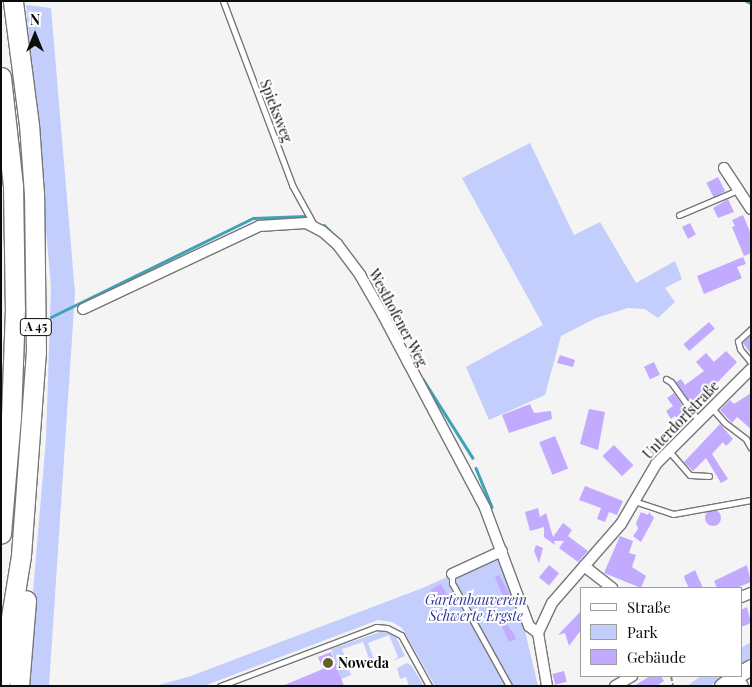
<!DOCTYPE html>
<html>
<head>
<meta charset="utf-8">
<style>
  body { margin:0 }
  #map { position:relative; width:752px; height:687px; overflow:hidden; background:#f4f4f5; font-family:"Playfair Display",serif }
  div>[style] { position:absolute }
  .green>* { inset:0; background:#c3cefd }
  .stream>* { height:2.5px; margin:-1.25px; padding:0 1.25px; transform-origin:1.25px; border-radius:1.25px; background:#3fa3b8 }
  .building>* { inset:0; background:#c2aaff; transform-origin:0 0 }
  .round { border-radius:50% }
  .path>* { height:2px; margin-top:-1px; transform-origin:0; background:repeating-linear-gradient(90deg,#868687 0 5px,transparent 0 7.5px) }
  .roads { filter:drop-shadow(1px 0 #767677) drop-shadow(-1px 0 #767677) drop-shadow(0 1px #767677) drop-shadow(0 -1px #767677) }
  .service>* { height:5px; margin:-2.5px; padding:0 2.5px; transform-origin:2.5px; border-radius:2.5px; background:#fff }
  .minor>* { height:10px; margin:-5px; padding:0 5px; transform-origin:5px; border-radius:5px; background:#fff }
  .secondary>* { height:15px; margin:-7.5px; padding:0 7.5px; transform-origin:7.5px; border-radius:7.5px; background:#fff }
  .motorway>* { height:19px; margin:-9.5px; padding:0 9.5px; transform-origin:9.5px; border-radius:9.5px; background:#fff }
  .dots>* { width:14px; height:14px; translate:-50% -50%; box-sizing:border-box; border:2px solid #fff; border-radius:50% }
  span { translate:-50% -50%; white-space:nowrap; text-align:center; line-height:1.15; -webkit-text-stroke:4px #fff; paint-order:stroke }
  .shield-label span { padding:1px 4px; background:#fff; border:1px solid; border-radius:4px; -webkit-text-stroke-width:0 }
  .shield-label { font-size:12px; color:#0c0c0c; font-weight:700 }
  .street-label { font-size:14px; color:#0c0c0c }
  .park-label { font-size:14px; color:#343996; font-style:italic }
  .poi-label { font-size:14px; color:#0c0c0c; font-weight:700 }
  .left { translate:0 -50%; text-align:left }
  .frame { position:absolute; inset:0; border:2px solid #0c0c0c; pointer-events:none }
  .legend { position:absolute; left:580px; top:587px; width:162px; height:90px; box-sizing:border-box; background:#fff; border:1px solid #9e9e9e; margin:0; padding:6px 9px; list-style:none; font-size:15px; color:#0c0c0c }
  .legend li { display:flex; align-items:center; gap:10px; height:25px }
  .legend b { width:25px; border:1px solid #9e9e9e }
  .north { position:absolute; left:10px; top:10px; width:50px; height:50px; -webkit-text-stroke:4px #fff; paint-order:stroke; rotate:0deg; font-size:14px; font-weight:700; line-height:20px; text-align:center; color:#0c0c0c }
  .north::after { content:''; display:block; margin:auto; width:18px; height:22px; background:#0c0c0c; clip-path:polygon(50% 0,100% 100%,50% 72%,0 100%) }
</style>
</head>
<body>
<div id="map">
  <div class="green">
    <div style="clip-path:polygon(26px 5px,51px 8px,75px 293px,49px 686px,25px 686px,46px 439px,51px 286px)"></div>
    <div style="clip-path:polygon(530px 143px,574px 235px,600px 222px,636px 283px,675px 261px,682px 279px,665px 288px,675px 302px,658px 318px,645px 309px,628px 308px,596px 318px,561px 336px,545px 395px,489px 420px,466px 367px,543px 325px,462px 178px)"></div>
    <div style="clip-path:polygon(495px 556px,499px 557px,521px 614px,538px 686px,435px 686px,402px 628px,392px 622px,378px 620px,204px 686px,155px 686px,191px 676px,420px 589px)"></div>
    <div style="clip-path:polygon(383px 631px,396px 637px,405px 656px,392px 661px,398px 657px,389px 635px,368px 643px,376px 665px,383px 664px,367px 671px,372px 667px,363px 642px,342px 649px,351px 675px,341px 679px,331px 649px)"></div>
    <div style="clip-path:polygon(751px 642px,751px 657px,741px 664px,741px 648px)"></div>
    <div style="clip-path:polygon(407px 663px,411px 665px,424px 686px,409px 686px,406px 677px,400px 679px,397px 668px)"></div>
    <div style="clip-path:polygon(701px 676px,725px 676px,710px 686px,687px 686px)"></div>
  </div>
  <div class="stream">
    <div style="left:746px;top:1px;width:5px;rotate:22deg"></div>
    <div style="left:324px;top:225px;width:16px;rotate:45deg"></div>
    <div style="left:51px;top:317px;width:225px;rotate:-26.1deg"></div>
    <div style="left:253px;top:218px;width:52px;rotate:-2.2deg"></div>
    <div style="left:423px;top:379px;width:93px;rotate:57.7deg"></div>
    <div style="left:476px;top:468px;width:42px;rotate:67.7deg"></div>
  </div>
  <div class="building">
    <div style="left:718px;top:177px;width:16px;height:13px;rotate:63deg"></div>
    <div style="clip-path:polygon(728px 199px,734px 212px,718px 218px,713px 208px)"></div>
    <div style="clip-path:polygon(743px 215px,751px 234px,751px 253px,744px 256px,732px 227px,735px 226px,732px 220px)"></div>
    <div style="left:690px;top:223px;width:13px;height:9px;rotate:63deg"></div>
    <div style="clip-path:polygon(743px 257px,746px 264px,737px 267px,742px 278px,704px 294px,697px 276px)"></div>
    <div style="left:709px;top:322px;width:9px;height:34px;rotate:49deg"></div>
    <div style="clip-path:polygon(751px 335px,751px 354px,743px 343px)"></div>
    <div style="clip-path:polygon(726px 351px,737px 362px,711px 389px,713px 392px,693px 406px,676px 382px,681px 379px,685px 385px,704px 371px,696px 362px,706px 353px,714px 362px)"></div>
    <div style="clip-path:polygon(560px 355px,575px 360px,573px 367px,557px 363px)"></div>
    <div style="left:654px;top:362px;width:14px;height:11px;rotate:65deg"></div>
    <div style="clip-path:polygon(674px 393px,689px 415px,679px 421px,675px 416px,671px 419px,666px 411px,673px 406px,667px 398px)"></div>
    <div style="clip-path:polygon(751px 393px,751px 429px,737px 417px,732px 423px,720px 410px,730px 400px,734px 404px)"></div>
    <div style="clip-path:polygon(530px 404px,534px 413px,551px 411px,552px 419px,509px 433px,502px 415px)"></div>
    <div style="clip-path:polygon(589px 409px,605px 412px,598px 450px,580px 444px)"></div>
    <div style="clip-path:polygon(720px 424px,733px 439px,726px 446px,723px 442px,712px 454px,728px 479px,721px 483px,706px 458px,693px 471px,684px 462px)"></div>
    <div style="left:555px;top:436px;width:35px;height:17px;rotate:68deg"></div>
    <div style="left:614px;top:445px;width:28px;height:16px;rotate:46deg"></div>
    <div style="clip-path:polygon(585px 486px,623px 501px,617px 515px,609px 512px,605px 522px,597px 519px,601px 508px,579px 500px)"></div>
    <div style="clip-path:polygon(538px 508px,540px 517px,546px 513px,553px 537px,563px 523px,572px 530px,568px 536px,588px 551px,578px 562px,559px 548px,564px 541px,554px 541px,555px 545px,544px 537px,544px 527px,530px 531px,525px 512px)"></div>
    <div class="round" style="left:705px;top:510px;width:16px;height:16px"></div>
    <div style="clip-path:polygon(641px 512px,648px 515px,649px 512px,654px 518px,641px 542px,633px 536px,638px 529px,636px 523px)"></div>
    <div style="clip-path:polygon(620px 536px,633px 541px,629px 553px,636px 555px,632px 567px,646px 576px,641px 588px,604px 573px)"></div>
    <div style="clip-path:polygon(536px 545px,543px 548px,539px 563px,534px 551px)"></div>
    <div style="left:549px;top:565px;width:13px;height:16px;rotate:39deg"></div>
    <div style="clip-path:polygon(747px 565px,751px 582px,736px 588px,717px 588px,714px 581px)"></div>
    <div style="clip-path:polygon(695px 570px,703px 588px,689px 588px,685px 580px,684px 576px)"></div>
    <div style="clip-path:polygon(499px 575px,511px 597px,505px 601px,495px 577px)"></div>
    <div style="left:441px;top:584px;width:13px;height:12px;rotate:61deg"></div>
    <div style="clip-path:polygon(747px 607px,751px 623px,741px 627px,741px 610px)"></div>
    <div style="clip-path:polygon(581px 611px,581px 630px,569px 646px,565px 633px,558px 635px)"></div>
    <div style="clip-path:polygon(499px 613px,513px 633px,516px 639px,509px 642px,501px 624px,493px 616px)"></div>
    <div style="clip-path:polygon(331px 652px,344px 686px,282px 686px,323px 669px,318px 657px)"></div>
    <div style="left:564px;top:671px;width:11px;height:12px;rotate:75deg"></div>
    <div style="clip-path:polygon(650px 676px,661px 676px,664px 681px,657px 686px,634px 686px)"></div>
  </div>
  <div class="path">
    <div style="left:671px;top:676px;width:10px;rotate:79deg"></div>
  </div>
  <div class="roads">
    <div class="service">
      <div style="left:223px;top:1px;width:197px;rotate:69.4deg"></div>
      <div style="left:292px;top:185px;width:46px;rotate:61.2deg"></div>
      <div style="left:679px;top:215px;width:64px;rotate:-23deg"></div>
      <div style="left:751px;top:329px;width:18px;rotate:137deg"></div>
      <div style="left:738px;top:341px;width:8px;rotate:76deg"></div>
      <div style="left:740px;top:349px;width:17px;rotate:50deg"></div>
      <div style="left:666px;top:379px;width:6px;rotate:31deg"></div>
      <div style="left:671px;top:382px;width:47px;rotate:54.6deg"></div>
      <div style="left:711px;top:407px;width:21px;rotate:49deg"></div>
      <div style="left:725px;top:423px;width:26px;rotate:37deg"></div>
      <div style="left:746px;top:439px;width:10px;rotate:61deg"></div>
      <div style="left:668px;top:450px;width:33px;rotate:49deg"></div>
      <div style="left:690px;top:475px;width:19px;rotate:3deg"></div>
      <div style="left:634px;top:501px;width:41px;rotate:18.4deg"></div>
      <div style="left:673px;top:514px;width:79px;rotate:-10.2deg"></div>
      <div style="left:452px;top:574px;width:9px;rotate:90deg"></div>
      <div style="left:452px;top:583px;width:118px;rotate:61deg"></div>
      <div style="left:220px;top:686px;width:167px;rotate:-20.7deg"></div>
      <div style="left:376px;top:627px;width:11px;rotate:5deg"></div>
      <div style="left:387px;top:628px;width:16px;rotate:27deg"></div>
      <div style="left:401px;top:635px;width:58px;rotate:61.2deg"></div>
    </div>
    <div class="minor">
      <div style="left:724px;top:168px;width:49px;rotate:56.6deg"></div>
      <div style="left:83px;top:309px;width:195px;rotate:-25.2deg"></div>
      <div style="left:259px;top:226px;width:47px;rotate:-3.7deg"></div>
      <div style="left:306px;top:223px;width:18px;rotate:27deg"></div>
      <div style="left:322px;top:231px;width:20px;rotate:41deg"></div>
      <div style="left:337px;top:244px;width:39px;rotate:53deg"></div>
      <div style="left:360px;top:275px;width:46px;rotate:60.1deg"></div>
      <div style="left:383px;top:315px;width:218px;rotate:62.1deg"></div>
      <div style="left:485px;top:508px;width:126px;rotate:69.6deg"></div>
      <div style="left:529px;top:626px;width:11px;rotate:38deg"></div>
      <div style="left:584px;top:566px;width:36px;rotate:38deg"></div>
      <div style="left:452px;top:574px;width:55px;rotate:-24.7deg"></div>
      <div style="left:741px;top:597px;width:11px;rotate:-22deg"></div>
      <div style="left:742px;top:684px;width:2px;rotate:63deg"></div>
      <div style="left:547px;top:686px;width:54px;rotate:-99.6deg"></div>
      <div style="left:538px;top:633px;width:33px;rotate:-65deg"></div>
      <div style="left:552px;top:603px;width:105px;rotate:-48.9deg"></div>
      <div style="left:621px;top:524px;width:69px;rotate:-59.7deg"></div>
      <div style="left:656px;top:464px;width:134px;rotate:-45deg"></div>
      <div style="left:615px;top:686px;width:20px;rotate:-30deg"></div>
    </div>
    <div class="secondary">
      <div style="left:741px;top:673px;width:12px;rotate:-31deg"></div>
      <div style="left:722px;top:686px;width:17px;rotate:-36deg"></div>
    </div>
    <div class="motorway">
      <div style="left:1px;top:77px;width:110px;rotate:83.7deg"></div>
      <div style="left:13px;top:186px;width:122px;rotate:89.1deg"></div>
      <div style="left:15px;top:308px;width:109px;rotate:92.1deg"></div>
      <div style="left:11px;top:417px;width:117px;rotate:94.9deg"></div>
      <div style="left:1px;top:679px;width:126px;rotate:-80.8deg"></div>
      <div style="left:21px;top:555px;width:203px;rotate:-85.8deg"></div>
      <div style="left:36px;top:353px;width:159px;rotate:-90.7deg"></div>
      <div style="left:34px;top:194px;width:69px;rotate:-94.1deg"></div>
      <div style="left:29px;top:125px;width:125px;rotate:-97.4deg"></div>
      <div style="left:19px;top:686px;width:86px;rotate:-85.3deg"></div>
    </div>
  </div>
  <div class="dots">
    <div style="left:328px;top:663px;background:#64612e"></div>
  </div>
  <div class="shield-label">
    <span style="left:36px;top:327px">A 45</span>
  </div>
  <div class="street-label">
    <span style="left:276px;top:111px;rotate:69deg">Spieksweg</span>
    <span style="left:398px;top:318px;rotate:62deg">Westhofener Weg</span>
    <span style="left:681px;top:420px;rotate:-46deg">Unterdorfstraße</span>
  </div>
  <div class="park-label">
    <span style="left:476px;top:608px">Gartenbauverein<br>Schwerte Ergste</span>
  </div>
  <div class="poi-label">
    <span class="left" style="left:338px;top:663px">Noweda</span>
  </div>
  <div class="frame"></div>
  <ul class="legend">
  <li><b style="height:6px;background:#fff"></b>Straße</li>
  <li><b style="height:14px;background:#c3cefd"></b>Park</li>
  <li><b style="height:14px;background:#c2aaff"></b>Gebäude</li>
  </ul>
  <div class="north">N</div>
</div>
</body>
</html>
